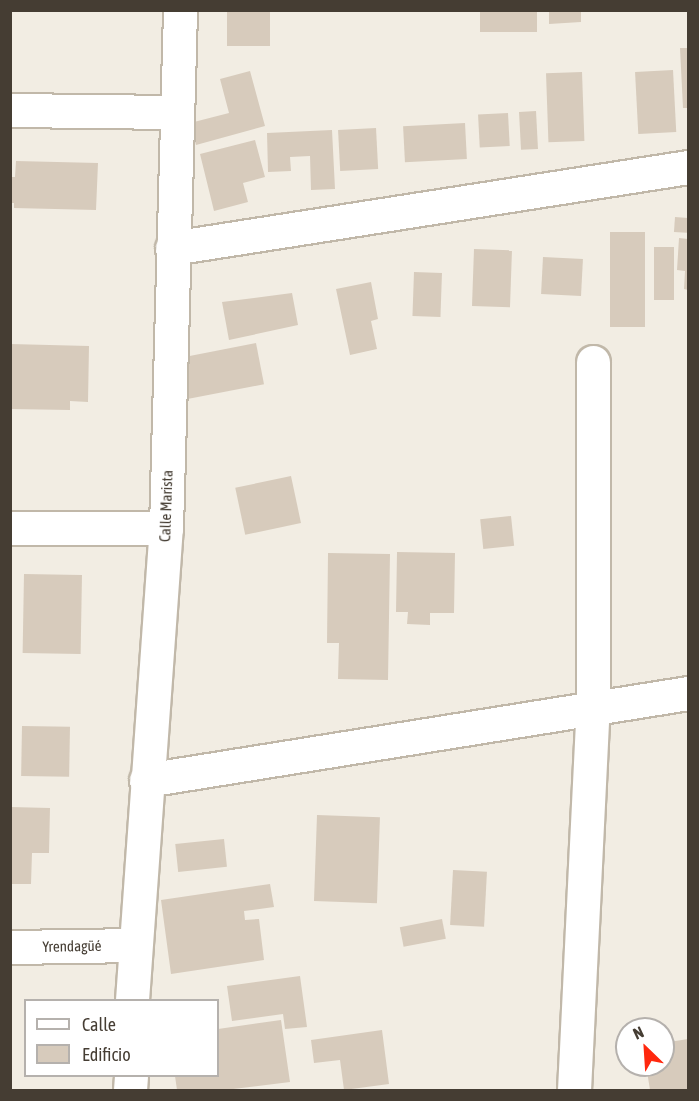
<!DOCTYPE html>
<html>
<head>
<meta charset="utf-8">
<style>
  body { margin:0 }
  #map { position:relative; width:699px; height:1101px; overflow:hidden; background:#f2ede3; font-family:"Asap Condensed",sans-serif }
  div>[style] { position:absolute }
  .building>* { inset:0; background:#d7cbbc; transform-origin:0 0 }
  .roads { filter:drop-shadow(2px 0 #c1b8a9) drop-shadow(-2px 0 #c1b8a9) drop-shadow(0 2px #c1b8a9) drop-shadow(0 -2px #c1b8a9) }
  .minor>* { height:33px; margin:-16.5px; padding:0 16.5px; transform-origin:16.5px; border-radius:16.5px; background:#fff }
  span { translate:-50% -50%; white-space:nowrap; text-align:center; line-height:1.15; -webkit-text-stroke:6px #fff; paint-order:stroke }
  .street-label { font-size:15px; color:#453d33 }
  .frame { position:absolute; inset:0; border:12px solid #453d33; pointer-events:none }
  .legend { position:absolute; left:24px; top:999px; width:195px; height:78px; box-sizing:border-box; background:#fff; border:2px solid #b5b1ad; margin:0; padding:8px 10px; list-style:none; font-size:18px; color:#453d33 }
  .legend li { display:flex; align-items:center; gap:12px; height:30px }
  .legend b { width:30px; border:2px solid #b5b1ad }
  .north { position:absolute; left:615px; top:1017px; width:60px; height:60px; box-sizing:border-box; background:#fff; border:2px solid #b5b1ad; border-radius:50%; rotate:335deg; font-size:16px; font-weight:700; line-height:24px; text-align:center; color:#453d33 }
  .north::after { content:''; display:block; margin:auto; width:21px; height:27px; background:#ff280e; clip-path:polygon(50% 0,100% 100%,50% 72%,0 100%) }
</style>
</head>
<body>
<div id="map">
  <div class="building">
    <div style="left:227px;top:10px;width:43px;height:36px"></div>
    <div style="left:480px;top:10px;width:57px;height:22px"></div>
    <div style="clip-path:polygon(549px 10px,581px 10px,581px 22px,549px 24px)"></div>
    <div style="clip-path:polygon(680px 48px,688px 48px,688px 108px,683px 108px)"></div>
    <div style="left:673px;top:70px;width:62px;height:38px;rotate:87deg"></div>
    <div style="clip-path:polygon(250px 71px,265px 126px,196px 145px,190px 123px,229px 113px,220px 79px)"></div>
    <div style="left:582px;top:72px;width:69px;height:36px;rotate:88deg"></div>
    <div style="left:536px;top:111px;width:38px;height:17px;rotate:87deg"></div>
    <div style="left:508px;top:113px;width:33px;height:30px;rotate:87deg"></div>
    <div style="left:465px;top:123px;width:36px;height:62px;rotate:87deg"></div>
    <div style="left:376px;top:128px;width:41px;height:38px;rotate:87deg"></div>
    <div style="clip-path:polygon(332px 130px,335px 189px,311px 190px,310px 156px,290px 157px,291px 171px,268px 172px,267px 133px)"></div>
    <div style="clip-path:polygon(255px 140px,265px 177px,243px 183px,248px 202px,214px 211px,200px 154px)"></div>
    <div style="clip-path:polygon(16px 161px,98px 163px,96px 210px,14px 208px,14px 203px,10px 203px,10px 177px,15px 177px)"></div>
    <div style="left:675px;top:217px;width:13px;height:15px;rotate:4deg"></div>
    <div style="left:610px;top:232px;width:35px;height:95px"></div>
    <div style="clip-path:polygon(679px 238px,688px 239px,688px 290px,684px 289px,685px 271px,677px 270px)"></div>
    <div style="left:654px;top:247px;width:20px;height:53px"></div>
    <div style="left:474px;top:249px;width:38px;height:57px;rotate:2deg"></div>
    <div style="left:543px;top:257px;width:40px;height:37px;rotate:3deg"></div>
    <div style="left:414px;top:272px;width:28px;height:44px;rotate:2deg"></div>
    <div style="clip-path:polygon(371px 282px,378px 319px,371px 321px,377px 349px,350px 355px,336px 289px)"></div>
    <div style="clip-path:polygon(292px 293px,298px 325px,229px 340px,222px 302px)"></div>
    <div style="left:256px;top:343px;width:42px;height:78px;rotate:79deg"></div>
    <div style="clip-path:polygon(10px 344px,89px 346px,88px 402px,70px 401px,70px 410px,10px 409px)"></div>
    <div style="left:291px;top:476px;width:48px;height:57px;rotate:78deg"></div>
    <div style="left:511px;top:516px;width:30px;height:31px;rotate:84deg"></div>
    <div style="clip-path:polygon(397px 552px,455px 553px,454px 613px,430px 613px,430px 625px,407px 624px,408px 612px,396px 612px)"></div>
    <div style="clip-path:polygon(328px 553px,390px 554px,388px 680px,338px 679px,339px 643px,327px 643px)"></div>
    <div style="left:24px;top:574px;width:58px;height:79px;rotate:1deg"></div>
    <div style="left:22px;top:726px;width:48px;height:50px;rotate:1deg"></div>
    <div style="clip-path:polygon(10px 807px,50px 808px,49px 853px,32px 853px,31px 884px,10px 884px)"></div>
    <div style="left:317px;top:815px;width:63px;height:86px;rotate:2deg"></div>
    <div style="left:224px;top:839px;width:28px;height:49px;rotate:84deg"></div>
    <div style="left:453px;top:870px;width:34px;height:55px;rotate:3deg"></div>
    <div style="clip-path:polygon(270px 884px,274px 907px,244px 911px,245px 920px,259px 919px,264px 960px,171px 974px,161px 900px)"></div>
    <div style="left:442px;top:919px;width:20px;height:43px;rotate:79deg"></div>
    <div style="clip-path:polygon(300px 976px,307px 1027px,285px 1029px,283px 1014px,232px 1021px,227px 986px)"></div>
    <div style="clip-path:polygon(281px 1020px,290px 1082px,225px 1090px,177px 1090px,175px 1076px,218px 1076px,218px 1029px)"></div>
    <div style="clip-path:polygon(382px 1030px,389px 1084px,344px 1090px,340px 1060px,314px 1063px,311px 1040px)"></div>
    <div style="clip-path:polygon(688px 1039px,688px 1090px,650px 1090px,646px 1065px,663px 1065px,663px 1043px)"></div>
  </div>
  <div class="roads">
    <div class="minor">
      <div style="left:10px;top:110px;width:165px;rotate:0.7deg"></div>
      <div style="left:172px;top:248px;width:522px;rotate:-8.92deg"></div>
      <div style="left:10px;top:528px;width:156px"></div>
      <div style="left:146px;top:780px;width:549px;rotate:-9.12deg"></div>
      <div style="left:10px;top:947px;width:123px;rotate:-0.9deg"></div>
      <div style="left:132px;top:1000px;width:473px;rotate:-85.9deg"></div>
      <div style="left:166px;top:528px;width:518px;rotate:-88.45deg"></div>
      <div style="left:130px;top:1090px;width:14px;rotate:-86deg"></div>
      <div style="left:574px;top:1090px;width:382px;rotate:-87.2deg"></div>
      <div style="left:593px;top:708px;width:346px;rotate:-90deg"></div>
    </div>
  </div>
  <div class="street-label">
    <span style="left:166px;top:506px;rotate:-88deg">Calle Marista</span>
    <span style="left:72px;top:946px;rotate:-1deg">Yrendagüé</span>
  </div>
  <div class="frame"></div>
  <ul class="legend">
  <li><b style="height:8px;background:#fff"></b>Calle</li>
  <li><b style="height:16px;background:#d7cbbc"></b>Edificio</li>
  </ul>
  <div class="north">N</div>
</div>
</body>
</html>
